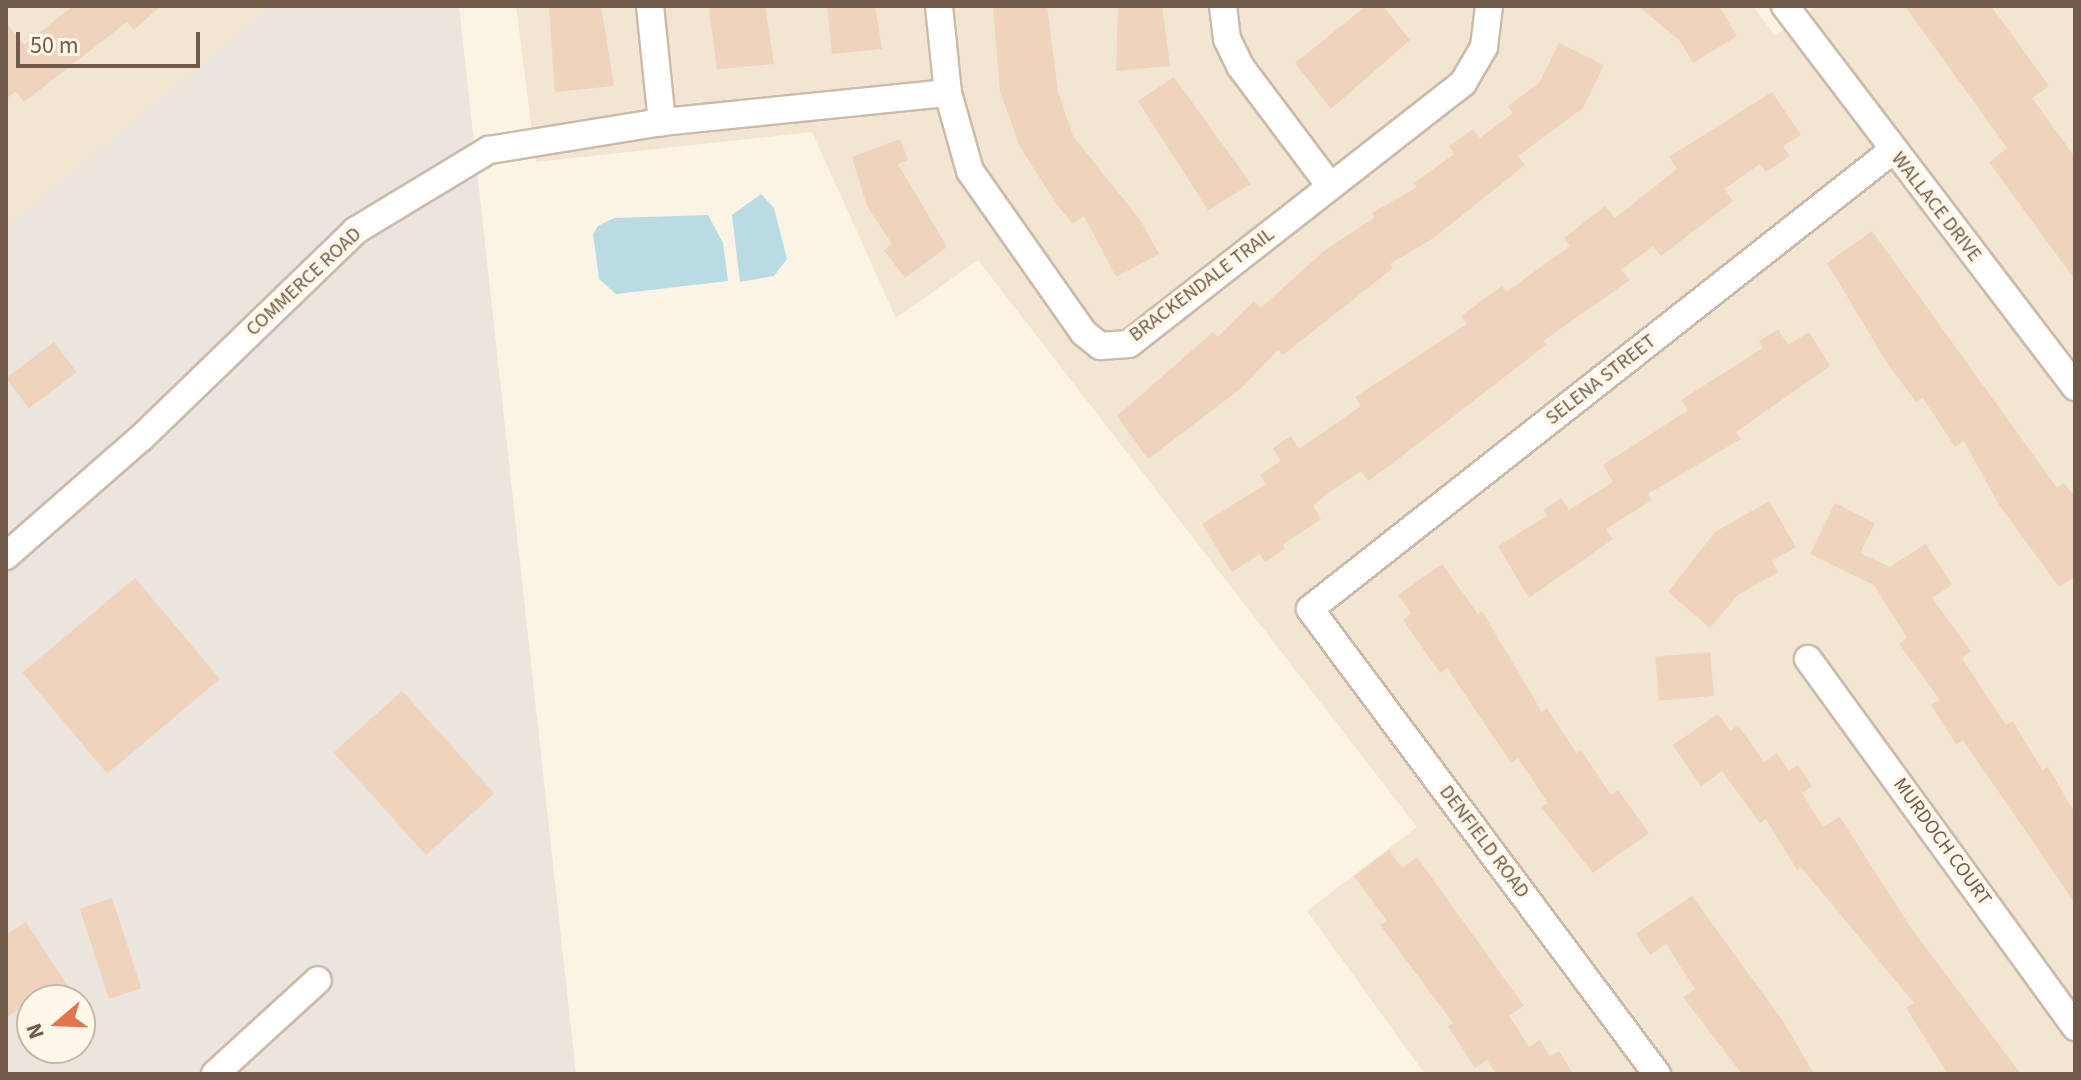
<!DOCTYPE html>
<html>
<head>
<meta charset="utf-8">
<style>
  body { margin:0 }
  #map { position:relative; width:2081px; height:1080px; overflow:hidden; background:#fbf3e4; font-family:"Source Sans 3",sans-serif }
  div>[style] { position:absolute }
  .residential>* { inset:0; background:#f2e5d2 }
  .industrial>* { inset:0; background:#ebe5de }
  .water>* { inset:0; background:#b9dce4 }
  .building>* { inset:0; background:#efd3bd; transform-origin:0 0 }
  .roads { filter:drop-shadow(2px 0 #ccbbab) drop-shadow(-2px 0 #ccbbab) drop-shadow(0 2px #ccbbab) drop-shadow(0 -2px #ccbbab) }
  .minor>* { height:26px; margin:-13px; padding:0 13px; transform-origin:13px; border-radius:13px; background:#fff }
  span { translate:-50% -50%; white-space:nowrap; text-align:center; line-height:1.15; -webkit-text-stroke:7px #fef7ea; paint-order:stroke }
  .street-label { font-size:20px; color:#725b4b }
  .frame { position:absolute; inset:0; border:8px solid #725b4b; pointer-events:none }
  .north { position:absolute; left:16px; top:984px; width:80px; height:80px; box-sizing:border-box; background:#fef7ea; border:2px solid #c6b9aa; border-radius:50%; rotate:251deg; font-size:22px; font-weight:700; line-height:32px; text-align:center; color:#725b4b }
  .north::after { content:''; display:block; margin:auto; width:28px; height:36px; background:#e0754e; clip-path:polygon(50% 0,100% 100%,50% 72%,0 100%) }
  .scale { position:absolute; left:16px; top:32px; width:184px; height:36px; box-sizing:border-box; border:4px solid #725b4b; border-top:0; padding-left:10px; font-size:24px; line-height:28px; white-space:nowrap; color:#725b4b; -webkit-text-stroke:6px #fef7ea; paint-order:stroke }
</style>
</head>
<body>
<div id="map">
  <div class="residential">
    <div style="clip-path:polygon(6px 6px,272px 6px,6px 227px)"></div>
    <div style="clip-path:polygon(516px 6px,1753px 6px,1775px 36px,1817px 6px,2075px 6px,2075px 1074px,1425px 1074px,1307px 911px,1417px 827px,978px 260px,896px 318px,812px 132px,536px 162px)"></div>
  </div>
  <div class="industrial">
    <div style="clip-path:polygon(evenodd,272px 6px,459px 6px,576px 1074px,6px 1074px,6px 227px,272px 6px,32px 1000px,80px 1000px,80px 1048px,32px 1048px,32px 1000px)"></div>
  </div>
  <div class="water">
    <div style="clip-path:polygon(761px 194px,774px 208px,787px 259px,774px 276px,740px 282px,732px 215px)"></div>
    <div style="clip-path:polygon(708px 215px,723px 243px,728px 281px,616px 294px,599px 279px,593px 234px,598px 226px,614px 218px)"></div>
  </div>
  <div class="building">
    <div style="clip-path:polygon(73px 6px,161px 6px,134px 30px,127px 22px,24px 102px,16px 91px,6px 99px,6px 23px,24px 45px)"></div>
    <div style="clip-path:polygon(549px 6px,601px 6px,614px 86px,555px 92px)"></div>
    <div style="clip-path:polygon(718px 6px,765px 6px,774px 64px,717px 69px,709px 9px)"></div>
    <div style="clip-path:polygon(827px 6px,875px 6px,882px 49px,832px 54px)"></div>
    <div style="clip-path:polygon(993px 6px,1047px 6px,1058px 92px,1073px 136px,1141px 221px,1159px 254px,1116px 277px,1084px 216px,1073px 224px,1058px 206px,1020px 147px,1000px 91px)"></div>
    <div style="clip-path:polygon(1118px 6px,1162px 6px,1170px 66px,1116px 71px)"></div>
    <div style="clip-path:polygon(1366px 6px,1383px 6px,1410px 40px,1331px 109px,1295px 63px)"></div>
    <div style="clip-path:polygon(1638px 6px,1719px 6px,1737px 36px,1693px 63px,1680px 41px)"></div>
    <div style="clip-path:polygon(1905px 6px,1991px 6px,2049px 86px,2032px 98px,2075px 157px,2075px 280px,1989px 162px,2007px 148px)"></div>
    <div style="clip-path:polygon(1559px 43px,1604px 65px,1583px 108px,1518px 156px,1525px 165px,1435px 237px,1390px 264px,1393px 268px,1283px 355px,1278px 350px,1239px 390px,1148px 459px,1117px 416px,1213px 332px,1218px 337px,1254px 301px,1261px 308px,1324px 251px,1374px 218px,1372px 213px,1417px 187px,1414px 183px,1454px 154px,1449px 146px,1473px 129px,1480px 138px,1513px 113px,1508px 106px,1539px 83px)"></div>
    <div style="clip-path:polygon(1174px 77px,1251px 184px,1208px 210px,1138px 101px)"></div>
    <div style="clip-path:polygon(1772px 92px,1801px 135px,1783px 146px,1790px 156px,1766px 172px,1760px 164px,1724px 189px,1733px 201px,1661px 256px,1653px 246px,1621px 270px,1630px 280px,1543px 341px,1546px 345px,1389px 466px,1368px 481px,1361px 471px,1328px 493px,1313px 506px,1321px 519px,1283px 544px,1285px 549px,1265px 562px,1260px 554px,1232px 572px,1202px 524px,1266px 484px,1260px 475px,1281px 461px,1273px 448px,1291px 436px,1299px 449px,1361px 406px,1355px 397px,1467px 324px,1461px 316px,1502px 286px,1506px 292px,1570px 246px,1564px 238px,1605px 206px,1615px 218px,1677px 169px,1669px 157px)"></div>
    <div style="clip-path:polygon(900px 139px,908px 160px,898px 164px,947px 247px,905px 278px,884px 250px,892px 244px,867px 206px,852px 157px)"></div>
    <div style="clip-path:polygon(1872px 231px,2057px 488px,2064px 483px,2075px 497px,2075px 576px,2059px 587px,1999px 505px,1964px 441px,1955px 447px,1923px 398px,1916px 402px,1887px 363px,1827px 263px)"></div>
    <div style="clip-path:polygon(1778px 329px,1788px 345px,1809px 332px,1830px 366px,1736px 432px,1741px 439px,1648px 494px,1652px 500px,1606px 529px,1613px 539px,1529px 598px,1498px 546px,1547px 516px,1544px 510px,1561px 498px,1569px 510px,1613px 482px,1603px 465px,1688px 410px,1681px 400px,1763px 348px,1759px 341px)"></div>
    <div style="left:54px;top:342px;width:38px;height:60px;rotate:53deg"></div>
    <div style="clip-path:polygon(1769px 501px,1796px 547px,1772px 561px,1778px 572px,1738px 595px,1710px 628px,1668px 592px,1715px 532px)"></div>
    <div style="clip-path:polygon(1835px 503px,1875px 523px,1860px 553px,1890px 567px,1926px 544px,1952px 585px,1932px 598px,1971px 651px,1962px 658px,2006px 725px,2013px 721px,2042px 770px,2048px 767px,2075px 813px,2075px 903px,1963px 740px,1956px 744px,1931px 705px,1940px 700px,1899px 644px,1907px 638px,1874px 585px,1810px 554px)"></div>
    <div style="clip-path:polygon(1442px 564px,1478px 614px,1482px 611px,1542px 712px,1547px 708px,1576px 753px,1581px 750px,1611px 795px,1618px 790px,1649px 833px,1593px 873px,1541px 807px,1548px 803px,1518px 758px,1511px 763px,1447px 668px,1440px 673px,1403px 620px,1411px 613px,1398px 595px)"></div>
    <div style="left:135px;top:578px;width:132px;height:147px;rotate:50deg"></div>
    <div style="left:1710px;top:652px;width:44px;height:55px;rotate:85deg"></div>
    <div style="left:402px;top:691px;width:138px;height:92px;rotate:48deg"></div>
    <div style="clip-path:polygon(1718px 714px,1730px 731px,1738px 725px,1764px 762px,1777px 753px,1789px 771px,1798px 765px,1812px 786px,1802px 793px,1823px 827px,1840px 817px,1911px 928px,2021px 1074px,1948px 1074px,1906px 1008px,1914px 1003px,1801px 867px,1797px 870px,1766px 819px,1760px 823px,1722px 771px,1701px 786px,1673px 745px)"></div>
    <div style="clip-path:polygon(1389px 850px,1402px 868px,1417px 857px,1524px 1006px,1509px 1016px,1529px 1047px,1540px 1040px,1550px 1056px,1559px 1051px,1573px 1074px,1496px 1074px,1487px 1060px,1475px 1068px,1448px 1026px,1453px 1023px,1380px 925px,1387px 921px,1354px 876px)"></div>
    <div style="clip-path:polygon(1692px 896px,1783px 1021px,1814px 1074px,1742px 1074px,1683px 997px,1695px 989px,1666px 944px,1650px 955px,1636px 934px)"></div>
    <div style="left:112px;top:898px;width:95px;height:34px;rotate:72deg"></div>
    <div style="clip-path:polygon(26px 922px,77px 1000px,32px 1000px,6px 1018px,6px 935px)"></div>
  </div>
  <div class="roads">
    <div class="minor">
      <div style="left:650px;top:6px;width:117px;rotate:84.1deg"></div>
      <div style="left:939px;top:6px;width:87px;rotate:84.1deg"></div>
      <div style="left:948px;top:93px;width:81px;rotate:74.2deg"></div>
      <div style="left:970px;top:171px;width:198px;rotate:54.9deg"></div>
      <div style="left:1084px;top:333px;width:21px;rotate:39deg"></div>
      <div style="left:1100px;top:346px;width:29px;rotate:-4deg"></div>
      <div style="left:1129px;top:344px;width:424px;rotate:-38deg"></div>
      <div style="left:1463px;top:83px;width:42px;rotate:-59.7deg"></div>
      <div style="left:1484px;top:47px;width:41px;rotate:-83deg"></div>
      <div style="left:1223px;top:6px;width:33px;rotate:83deg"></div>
      <div style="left:1227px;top:39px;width:30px;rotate:64deg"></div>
      <div style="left:1240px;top:66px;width:150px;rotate:53.1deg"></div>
      <div style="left:1785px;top:6px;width:479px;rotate:52.7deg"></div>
      <div style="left:6px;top:556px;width:179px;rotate:-41.2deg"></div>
      <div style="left:141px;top:438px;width:298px;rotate:-44deg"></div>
      <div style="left:355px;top:231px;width:157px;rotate:-31.2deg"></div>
      <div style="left:489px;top:150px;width:175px;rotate:-9.2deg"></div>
      <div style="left:662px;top:122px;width:287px;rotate:-5.8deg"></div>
      <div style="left:1808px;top:659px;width:455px;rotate:54deg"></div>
      <div style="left:215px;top:1074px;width:139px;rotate:-42.4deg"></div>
      <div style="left:1657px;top:1074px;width:580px;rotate:-126.73deg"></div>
      <div style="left:1310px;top:609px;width:742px;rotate:-38.21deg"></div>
    </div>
  </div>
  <div class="street-label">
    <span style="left:1936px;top:207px;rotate:52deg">WALLACE DRIVE</span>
    <span style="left:304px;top:282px;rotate:-43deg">COMMERCE ROAD</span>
    <span style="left:1202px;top:285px;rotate:-37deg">BRACKENDALE TRAIL</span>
    <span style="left:1601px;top:380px;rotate:-38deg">SELENA STREET</span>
    <span style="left:1484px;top:842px;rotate:53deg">DENFIELD ROAD</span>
    <span style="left:1942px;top:842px;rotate:54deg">MURDOCH COURT</span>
  </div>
  <div class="frame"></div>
  <div class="north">N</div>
  <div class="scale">50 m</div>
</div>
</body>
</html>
